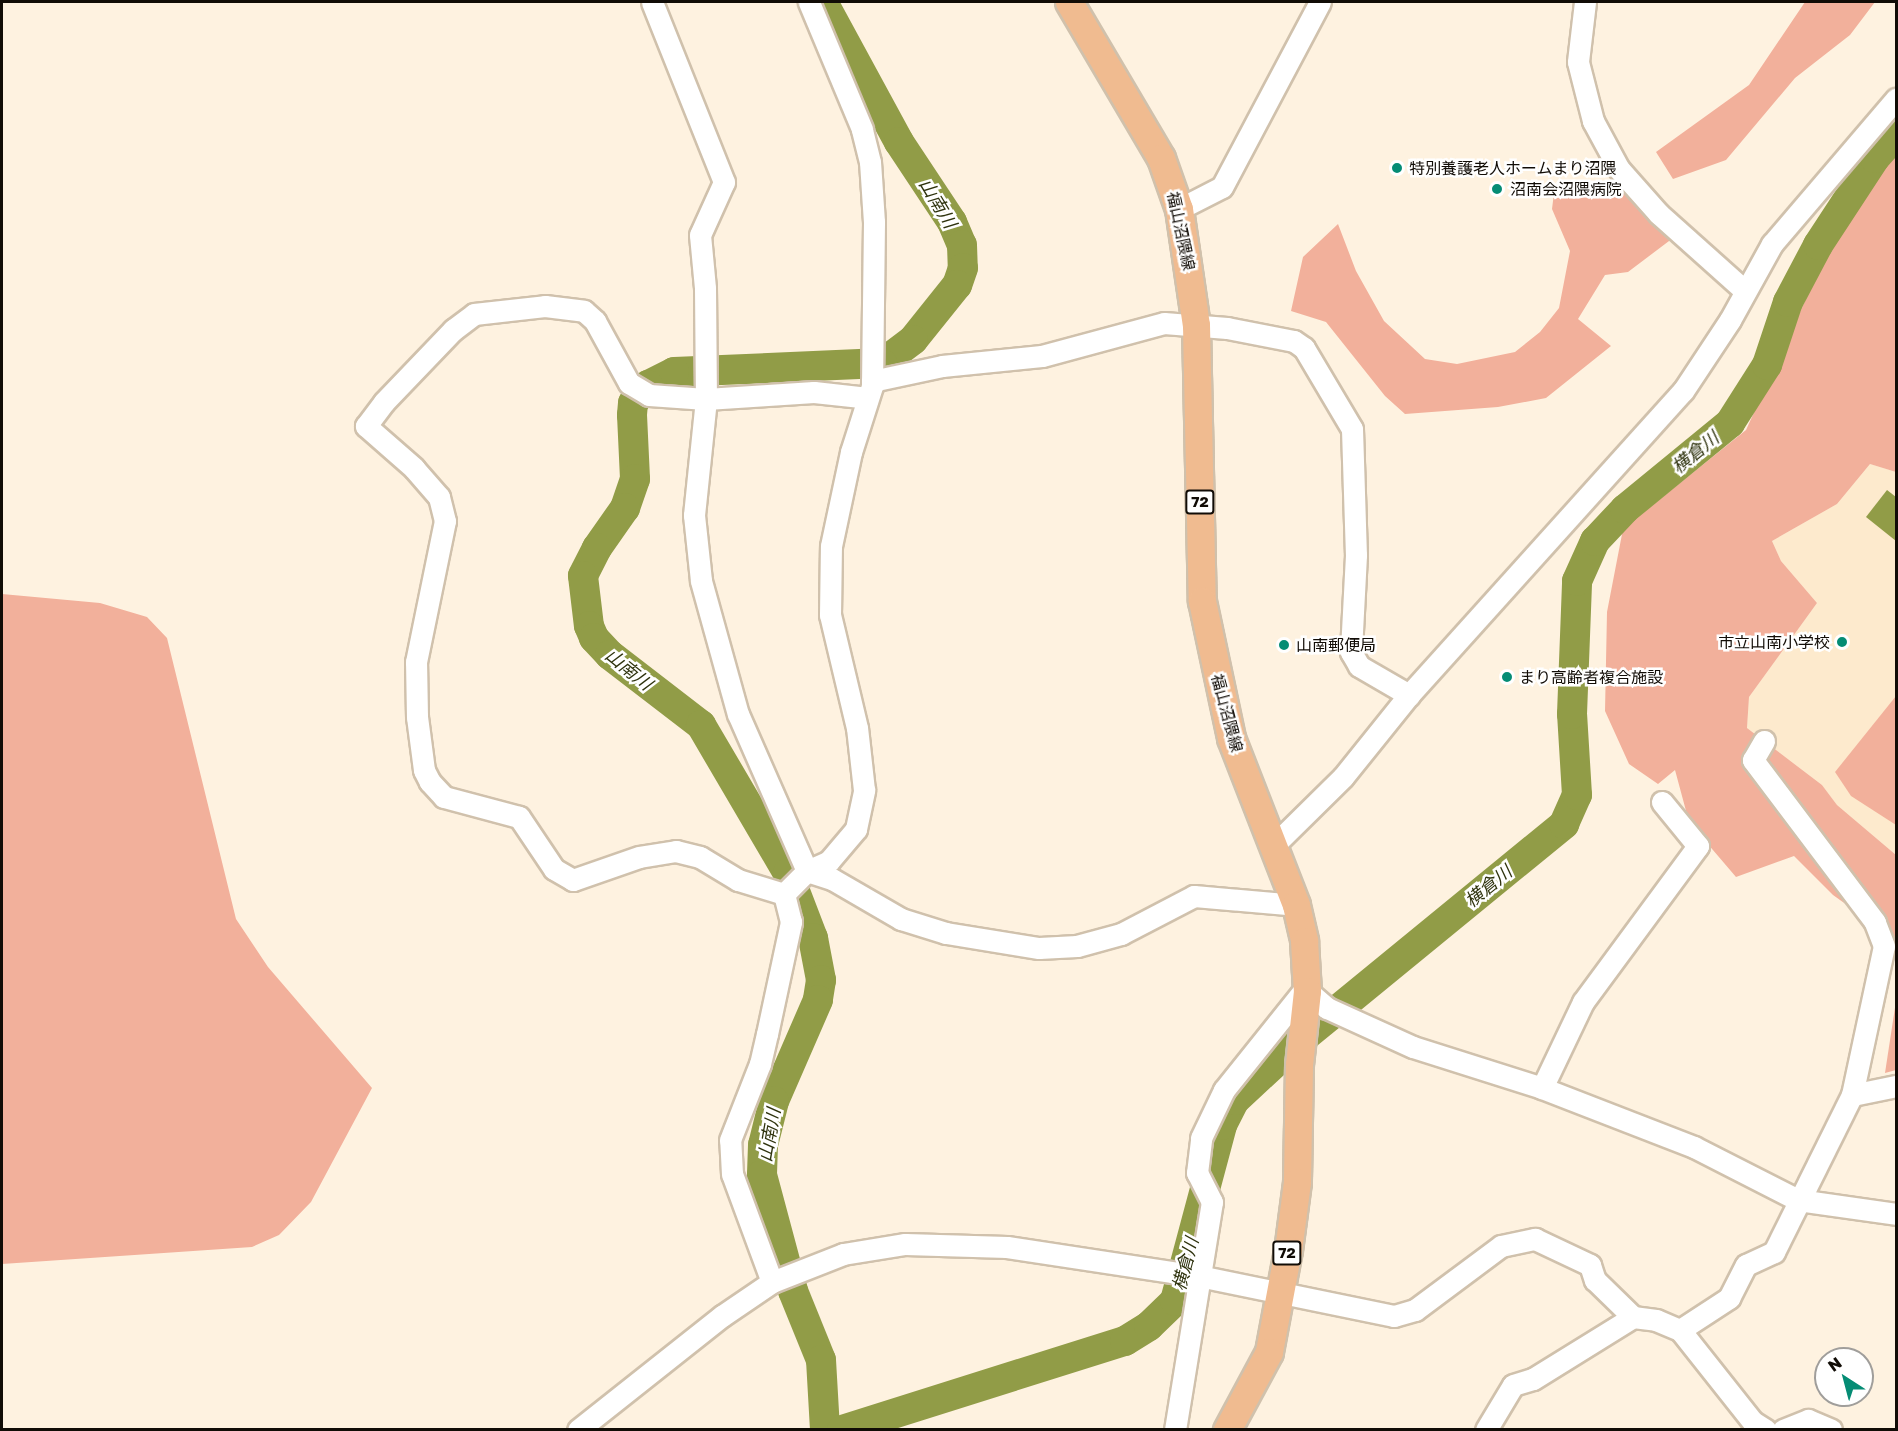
<!DOCTYPE html>
<html>
<head>
<meta charset="utf-8">
<style>
  body { margin:0 }
  #map { position:relative; width:1898px; height:1431px; overflow:hidden; background:#fef2e0; font-family:"Golos Text","Noto Sans JP",sans-serif }
  div>[style] { position:absolute }
  .built>* { inset:0; background:#fdeacd }
  .green>* { inset:0; background:#f2b09b }
  .water>* { inset:0; background:#919c47 }
  .river>* { height:30px; margin:-15px; padding:0 15px; transform-origin:15px; border-radius:15px; background:#919c47 }
  .roads { filter:drop-shadow(2px 0 #d0c1ac) drop-shadow(-2px 0 #d0c1ac) drop-shadow(0 2px #d0c1ac) drop-shadow(0 -2px #d0c1ac) }
  .minor>* { height:21px; margin:-10.5px; padding:0 10.5px; transform-origin:10.5px; border-radius:10.5px; background:#fff }
  .major>* { height:27px; margin:-13.5px; padding:0 13.5px; transform-origin:13.5px; border-radius:13.5px; background:#f0bb90 }
  .dots>* { width:16px; height:16px; translate:-50% -50%; box-sizing:border-box; border:3px solid #fff; border-radius:50% }
  span { translate:-50% -50%; white-space:nowrap; text-align:center; line-height:1.15; -webkit-text-stroke:5px #fff; paint-order:stroke }
  .shield-label span { padding:2px 4px; background:#fff; border:2px solid; border-radius:4px; -webkit-text-stroke-width:0 }
  .shield-label { font-size:15px; color:#110c06; font-weight:700 }
  .poi-label { font-size:16px; color:#110c06 }
  .left { translate:0 -50%; text-align:left }
  .right { translate:-100% -50%; text-align:right }
  .street-label { font-size:16px; color:#110c06 }
  .water-label { font-size:18px; color:#2f330e; font-style:italic }
  .frame { position:absolute; inset:0; border:3px solid #110c06; pointer-events:none }
  .north { position:absolute; left:1814px; top:1347px; width:60px; height:60px; box-sizing:border-box; background:#fff; border:2px solid #a09e9b; border-radius:50%; rotate:324deg; font-size:16px; font-weight:700; line-height:24px; text-align:center; color:#110c06 }
  .north::after { content:''; display:block; margin:auto; width:21px; height:27px; background:#058c74; clip-path:polygon(50% 0,100% 100%,50% 72%,0 100%) }
</style>
</head>
<body>
<div id="map">
  <div class="built">
    <div style="clip-path:polygon(1870px 464px,1896px 472px,1896px 855px,1837px 805px,1822px 785px,1747px 728px,1749px 697px,1817px 603px,1781px 561px,1772px 541px,1837px 504px)"></div>
  </div>
  <div class="green">
    <div style="clip-path:polygon(1805px 2px,1875px 2px,1850px 35px,1795px 78px,1726px 160px,1673px 179px,1656px 152px,1749px 85px)"></div>
    <div style="clip-path:polygon(1896px 153px,1896px 472px,1870px 464px,1837px 504px,1772px 541px,1781px 561px,1817px 603px,1749px 697px,1747px 728px,1822px 785px,1837px 805px,1896px 855px,1896px 940px,1833px 895px,1794px 856px,1736px 877px,1689px 822px,1675px 770px,1658px 784px,1629px 764px,1605px 711px,1607px 612px,1623px 529px,1746px 430px,1815px 279px,1862px 199px)"></div>
    <div style="clip-path:polygon(1560px 184px,1606px 190px,1616px 185px,1673px 238px,1628px 272px,1605px 275px,1578px 319px,1611px 346px,1546px 398px,1498px 407px,1405px 414px,1385px 396px,1326px 322px,1291px 311px,1303px 257px,1338px 224px,1356px 271px,1384px 321px,1425px 359px,1457px 364px,1515px 352px,1540px 332px,1559px 308px,1570px 251px,1552px 209px,1554px 193px)"></div>
    <div style="clip-path:polygon(2px 594px,100px 603px,147px 617px,167px 638px,236px 919px,268px 967px,372px 1088px,311px 1202px,279px 1235px,252px 1247px,2px 1264px)"></div>
    <div style="clip-path:polygon(1896px 696px,1896px 825px,1851px 796px,1835px 772px)"></div>
    <div style="clip-path:polygon(1896px 1001px,1896px 1070px,1885px 1073px)"></div>
  </div>
  <div class="water">
    <div style="clip-path:polygon(1887px 490px,1896px 497px,1896px 541px,1866px 517px)"></div>
  </div>
  <div class="river">
    <div style="left:823px;top:2px;width:159px;rotate:61.5deg"></div>
    <div style="left:899px;top:142px;width:96px;rotate:56.5deg"></div>
    <div style="left:952px;top:222px;width:25px;rotate:67deg"></div>
    <div style="left:962px;top:245px;width:23px;rotate:88deg"></div>
    <div style="left:963px;top:268px;width:18px;rotate:109deg"></div>
    <div style="left:957px;top:285px;width:70px;rotate:128.7deg"></div>
    <div style="left:913px;top:340px;width:39px;rotate:143deg"></div>
    <div style="left:882px;top:363px;width:208px;rotate:177.5deg"></div>
    <div style="left:674px;top:372px;width:29px;rotate:153deg"></div>
    <div style="left:648px;top:385px;width:23px;rotate:130deg"></div>
    <div style="left:633px;top:403px;width:12px;rotate:95deg"></div>
    <div style="left:632px;top:415px;width:64px;rotate:87.3deg"></div>
    <div style="left:635px;top:479px;width:31px;rotate:109deg"></div>
    <div style="left:625px;top:508px;width:49px;rotate:125deg"></div>
    <div style="left:597px;top:548px;width:31px;rotate:117deg"></div>
    <div style="left:583px;top:576px;width:50px;rotate:83.2deg"></div>
    <div style="left:589px;top:626px;width:13px;rotate:67deg"></div>
    <div style="left:594px;top:638px;width:23px;rotate:47deg"></div>
    <div style="left:610px;top:655px;width:115px;rotate:37.6deg"></div>
    <div style="left:701px;top:725px;width:172px;rotate:59.6deg"></div>
    <div style="left:788px;top:873px;width:70px;rotate:69deg"></div>
    <div style="left:813px;top:938px;width:43px;rotate:79.2deg"></div>
    <div style="left:821px;top:980px;width:20px;rotate:99deg"></div>
    <div style="left:818px;top:1000px;width:110px;rotate:113.5deg"></div>
    <div style="left:774px;top:1101px;width:45px;rotate:104deg"></div>
    <div style="left:763px;top:1145px;width:30px;rotate:92deg"></div>
    <div style="left:762px;top:1175px;width:120px;rotate:75deg"></div>
    <div style="left:793px;top:1291px;width:74px;rotate:67.9deg"></div>
    <div style="left:821px;top:1360px;width:70px;rotate:86.7deg"></div>
    <div style="left:842px;top:1430px;width:297px;rotate:-17.5deg"></div>
    <div style="left:1125px;top:1341px;width:28px;rotate:-32deg"></div>
    <div style="left:1149px;top:1326px;width:36px;rotate:-44deg"></div>
    <div style="left:1175px;top:1301px;width:182px;rotate:-75deg"></div>
    <div style="left:1222px;top:1125px;width:28px;rotate:-63deg"></div>
    <div style="left:1235px;top:1100px;width:78px;rotate:-42.9deg"></div>
    <div style="left:1292px;top:1047px;width:352px;rotate:-39.3deg"></div>
    <div style="left:1564px;top:824px;width:32px;rotate:-66deg"></div>
    <div style="left:1577px;top:795px;width:81px;rotate:-93.5deg"></div>
    <div style="left:1572px;top:714px;width:133px;rotate:-87.8deg"></div>
    <div style="left:1577px;top:581px;width:44px;rotate:-65.8deg"></div>
    <div style="left:1595px;top:541px;width:44px;rotate:-46.8deg"></div>
    <div style="left:1625px;top:509px;width:136px;rotate:-39.3deg"></div>
    <div style="left:1730px;top:423px;width:69px;rotate:-57.5deg"></div>
    <div style="left:1767px;top:365px;width:66px;rotate:-71.6deg"></div>
    <div style="left:1788px;top:302px;width:64px;rotate:-62.2deg"></div>
    <div style="left:1818px;top:245px;width:104px;rotate:-56.8deg"></div>
    <div style="left:1875px;top:158px;width:31px;rotate:-48deg"></div>
  </div>
  <div class="roads">
    <div class="minor">
      <div style="left:652px;top:2px;width:194px;rotate:68.2deg"></div>
      <div style="left:724px;top:182px;width:58px;rotate:114.4deg"></div>
      <div style="left:700px;top:235px;width:53px;rotate:84.6deg"></div>
      <div style="left:705px;top:288px;width:111px;rotate:89.5deg"></div>
      <div style="left:706px;top:399px;width:117px;rotate:95.9deg"></div>
      <div style="left:694px;top:515px;width:66px;rotate:83.9deg"></div>
      <div style="left:701px;top:581px;width:138px;rotate:74.5deg"></div>
      <div style="left:738px;top:714px;width:171px;rotate:66.3deg"></div>
      <div style="left:807px;top:871px;width:26px;rotate:18deg"></div>
      <div style="left:832px;top:879px;width:80px;rotate:30.1deg"></div>
      <div style="left:901px;top:919px;width:47px;rotate:17.3deg"></div>
      <div style="left:946px;top:933px;width:94px;rotate:9.2deg"></div>
      <div style="left:1039px;top:948px;width:38px;rotate:-3deg"></div>
      <div style="left:1077px;top:946px;width:46px;rotate:-15.3deg"></div>
      <div style="left:1121px;top:934px;width:82px;rotate:-27.5deg"></div>
      <div style="left:1194px;top:896px;width:102px;rotate:5deg"></div>
      <div style="left:1585px;top:2px;width:60px;rotate:96.7deg"></div>
      <div style="left:1578px;top:62px;width:61px;rotate:75.7deg"></div>
      <div style="left:1593px;top:121px;width:55px;rotate:61.6deg"></div>
      <div style="left:1619px;top:169px;width:60px;rotate:48.4deg"></div>
      <div style="left:1659px;top:214px;width:114px;rotate:41.8deg"></div>
      <div style="left:1179px;top:209px;width:48px;rotate:-27.1deg"></div>
      <div style="left:1222px;top:187px;width:209px;rotate:-62.1deg"></div>
      <div style="left:872px;top:381px;width:72px;rotate:-12.1deg"></div>
      <div style="left:942px;top:366px;width:100px;rotate:-5.7deg"></div>
      <div style="left:1042px;top:356px;width:126px;rotate:-15.1deg"></div>
      <div style="left:1164px;top:323px;width:63px;rotate:4.5deg"></div>
      <div style="left:1227px;top:328px;width:68px;rotate:11deg"></div>
      <div style="left:1294px;top:341px;width:12px;rotate:35deg"></div>
      <div style="left:1304px;top:348px;width:94px;rotate:59.3deg"></div>
      <div style="left:1352px;top:429px;width:126px;rotate:88.2deg"></div>
      <div style="left:1356px;top:555px;width:97px;rotate:93deg"></div>
      <div style="left:1351px;top:652px;width:16px;rotate:60deg"></div>
      <div style="left:1359px;top:666px;width:58px;rotate:30.1deg"></div>
      <div style="left:1273px;top:846px;width:98px;rotate:-44.6deg"></div>
      <div style="left:1343px;top:777px;width:105px;rotate:-51.2deg"></div>
      <div style="left:1409px;top:695px;width:409px;rotate:-48deg"></div>
      <div style="left:1683px;top:391px;width:85px;rotate:-56.5deg"></div>
      <div style="left:1730px;top:320px;width:87px;rotate:-61.1deg"></div>
      <div style="left:1772px;top:244px;width:191px;rotate:-49.5deg"></div>
      <div style="left:784px;top:894px;width:48px;rotate:-163.1deg"></div>
      <div style="left:738px;top:880px;width:44px;rotate:-148.8deg"></div>
      <div style="left:700px;top:857px;width:25px;rotate:-166deg"></div>
      <div style="left:676px;top:851px;width:37px;rotate:171deg"></div>
      <div style="left:639px;top:857px;width:70px;rotate:160.8deg"></div>
      <div style="left:573px;top:880px;width:22px;rotate:-150deg"></div>
      <div style="left:554px;top:869px;width:63px;rotate:-123.9deg"></div>
      <div style="left:519px;top:817px;width:78px;rotate:-165.1deg"></div>
      <div style="left:444px;top:797px;width:21px;rotate:-133deg"></div>
      <div style="left:430px;top:782px;width:13px;rotate:-117deg"></div>
      <div style="left:424px;top:770px;width:53px;rotate:-97.5deg"></div>
      <div style="left:417px;top:717px;width:55px;rotate:-91deg"></div>
      <div style="left:416px;top:662px;width:144px;rotate:-78.4deg"></div>
      <div style="left:445px;top:521px;width:25px;rotate:-104deg"></div>
      <div style="left:439px;top:497px;width:38px;rotate:-131deg"></div>
      <div style="left:414px;top:468px;width:64px;rotate:-138.8deg"></div>
      <div style="left:366px;top:426px;width:30px;rotate:-53deg"></div>
      <div style="left:384px;top:402px;width:100px;rotate:-46.2deg"></div>
      <div style="left:453px;top:330px;width:26px;rotate:-37deg"></div>
      <div style="left:474px;top:314px;width:71px;rotate:-6.4deg"></div>
      <div style="left:545px;top:306px;width:39px;rotate:7deg"></div>
      <div style="left:584px;top:311px;width:15px;rotate:42deg"></div>
      <div style="left:595px;top:321px;width:71px;rotate:61.3deg"></div>
      <div style="left:629px;top:383px;width:23px;rotate:31deg"></div>
      <div style="left:649px;top:395px;width:57px;rotate:4deg"></div>
      <div style="left:706px;top:399px;width:108px;rotate:-3.7deg"></div>
      <div style="left:814px;top:392px;width:54px;rotate:6.3deg"></div>
      <div style="left:784px;top:894px;width:33px;rotate:-45deg"></div>
      <div style="left:807px;top:871px;width:24px;rotate:-24deg"></div>
      <div style="left:829px;top:861px;width:42px;rotate:-49.8deg"></div>
      <div style="left:856px;top:829px;width:40px;rotate:-78deg"></div>
      <div style="left:864px;top:790px;width:62px;rotate:-96.4deg"></div>
      <div style="left:857px;top:728px;width:116px;rotate:-103.4deg"></div>
      <div style="left:830px;top:615px;width:69px;rotate:-89.2deg"></div>
      <div style="left:831px;top:546px;width:96px;rotate:-78deg"></div>
      <div style="left:851px;top:452px;width:69px;rotate:-72.3deg"></div>
      <div style="left:872px;top:386px;width:164px;rotate:-89.3deg"></div>
      <div style="left:874px;top:222px;width:60px;rotate:-93.8deg"></div>
      <div style="left:870px;top:162px;width:34px;rotate:-104deg"></div>
      <div style="left:862px;top:129px;width:138px;rotate:-112.7deg"></div>
      <div style="left:1542px;top:1088px;width:95px;rotate:-64.5deg"></div>
      <div style="left:1583px;top:1002px;width:194px;rotate:-53.6deg"></div>
      <div style="left:1698px;top:846px;width:57px;rotate:-129.3deg"></div>
      <div style="left:1852px;top:1095px;width:45px;rotate:-11.6deg"></div>
      <div style="left:772px;top:1282px;width:115px;rotate:-110.3deg"></div>
      <div style="left:732px;top:1174px;width:34px;rotate:-93deg"></div>
      <div style="left:730px;top:1140px;width:82px;rotate:-68.5deg"></div>
      <div style="left:760px;top:1064px;width:31px;rotate:-77deg"></div>
      <div style="left:767px;top:1034px;width:115px;rotate:-77.9deg"></div>
      <div style="left:791px;top:922px;width:29px;rotate:-104deg"></div>
      <div style="left:1680px;top:1330px;width:59px;rotate:-33.1deg"></div>
      <div style="left:1729px;top:1298px;width:37px;rotate:-63deg"></div>
      <div style="left:1746px;top:1265px;width:31px;rotate:-25deg"></div>
      <div style="left:1774px;top:1252px;width:175px;rotate:-63.6deg"></div>
      <div style="left:1852px;top:1095px;width:152px;rotate:-77.9deg"></div>
      <div style="left:1884px;top:946px;width:26px;rotate:-111deg"></div>
      <div style="left:1875px;top:922px;width:203px;rotate:-127deg"></div>
      <div style="left:1753px;top:760px;width:22px;rotate:-60deg"></div>
      <div style="left:578px;top:1430px;width:184px;rotate:-38.4deg"></div>
      <div style="left:722px;top:1316px;width:60px;rotate:-34.2deg"></div>
      <div style="left:772px;top:1282px;width:76px;rotate:-21.5deg"></div>
      <div style="left:843px;top:1254px;width:63px;rotate:-9.2deg"></div>
      <div style="left:905px;top:1244px;width:102px;rotate:1.7deg"></div>
      <div style="left:1007px;top:1247px;width:194px;rotate:8.6deg"></div>
      <div style="left:1199px;top:1276px;width:199px;rotate:11.6deg"></div>
      <div style="left:1394px;top:1316px;width:22px;rotate:-16deg"></div>
      <div style="left:1415px;top:1310px;width:107px;rotate:-36.7deg"></div>
      <div style="left:1501px;top:1246px;width:35px;rotate:-12deg"></div>
      <div style="left:1535px;top:1239px;width:61px;rotate:25.3deg"></div>
      <div style="left:1590px;top:1265px;width:16px;rotate:72deg"></div>
      <div style="left:1595px;top:1280px;width:53px;rotate:44.2deg"></div>
      <div style="left:1633px;top:1317px;width:23px;rotate:7deg"></div>
      <div style="left:1656px;top:1320px;width:26px;rotate:23deg"></div>
      <div style="left:1680px;top:1330px;width:117px;rotate:51.6deg"></div>
      <div style="left:1753px;top:1422px;width:15px;rotate:32deg"></div>
      <div style="left:1175px;top:1430px;width:231px;rotate:-80.8deg"></div>
      <div style="left:1212px;top:1202px;width:33px;rotate:-117deg"></div>
      <div style="left:1197px;top:1173px;width:35px;rotate:-83deg"></div>
      <div style="left:1201px;top:1138px;width:53px;rotate:-64.4deg"></div>
      <div style="left:1224px;top:1090px;width:129px;rotate:-51.3deg"></div>
      <div style="left:1305px;top:989px;width:29px;rotate:41deg"></div>
      <div style="left:1327px;top:1008px;width:94px;rotate:24.4deg"></div>
      <div style="left:1413px;top:1047px;width:135px;rotate:17.6deg"></div>
      <div style="left:1542px;top:1088px;width:163px;rotate:21.2deg"></div>
      <div style="left:1694px;top:1147px;width:117px;rotate:27deg"></div>
      <div style="left:1798px;top:1200px;width:99px;rotate:8.1deg"></div>
      <div style="left:1486px;top:1430px;width:52px;rotate:-59deg"></div>
      <div style="left:1513px;top:1385px;width:21px;rotate:-17deg"></div>
      <div style="left:1533px;top:1379px;width:118px;rotate:-31.8deg"></div>
      <div style="left:1783px;top:1430px;width:27px;rotate:-22deg"></div>
      <div style="left:1808px;top:1420px;width:25px;rotate:23deg"></div>
    </div>
    <div class="major">
      <div style="left:1069px;top:2px;width:181px;rotate:59.5deg"></div>
      <div style="left:1161px;top:158px;width:54px;rotate:70.6deg"></div>
      <div style="left:1179px;top:209px;width:117px;rotate:81.7deg"></div>
      <div style="left:1196px;top:325px;width:276px;rotate:88.8deg"></div>
      <div style="left:1202px;top:601px;width:140px;rotate:78deg"></div>
      <div style="left:1231px;top:738px;width:179px;rotate:68.7deg"></div>
      <div style="left:1296px;top:905px;width:37px;rotate:77deg"></div>
      <div style="left:1304px;top:941px;width:50px;rotate:86.6deg"></div>
      <div style="left:1307px;top:991px;width:74px;rotate:96.2deg"></div>
      <div style="left:1299px;top:1065px;width:117px;rotate:91deg"></div>
      <div style="left:1297px;top:1182px;width:69px;rotate:97.5deg"></div>
      <div style="left:1288px;top:1250px;width:104px;rotate:100.6deg"></div>
      <div style="left:1269px;top:1352px;width:89px;rotate:118.3deg"></div>
    </div>
  </div>
  <div class="dots">
    <div style="left:1397px;top:168px;background:#058c74"></div>
    <div style="left:1497px;top:189px;background:#058c74"></div>
    <div style="left:1842px;top:642px;background:#058c74"></div>
    <div style="left:1284px;top:645px;background:#058c74"></div>
    <div style="left:1507px;top:677px;background:#058c74"></div>
  </div>
  <div class="shield-label">
    <span style="left:1200px;top:502px">72</span>
    <span style="left:1287px;top:1253px">72</span>
  </div>
  <div class="poi-label">
    <span class="left" style="left:1409px;top:168px">特別養護老人ホームまり沼隈</span>
    <span class="left" style="left:1510px;top:189px">沼南会沼隈病院</span>
    <span class="right" style="left:1830px;top:642px">市立山南小学校</span>
    <span class="left" style="left:1296px;top:645px">山南郵便局</span>
    <span class="left" style="left:1519px;top:677px">まり高齢者複合施設</span>
  </div>
  <div class="street-label">
    <span style="left:1181px;top:231px;rotate:78deg">福山沼隈線</span>
    <span style="left:1227px;top:713px;rotate:75deg">福山沼隈線</span>
  </div>
  <div class="water-label">
    <span style="left:938px;top:203px;rotate:59deg">山南川</span>
    <span style="left:1695px;top:452px;rotate:-39deg">横倉川</span>
    <span style="left:629px;top:669px;rotate:39deg">山南川</span>
    <span style="left:1488px;top:886px;rotate:-39deg">横倉川</span>
    <span style="left:769px;top:1135px;rotate:-80deg">山南川</span>
    <span style="left:1185px;top:1264px;rotate:-75deg">横倉川</span>
  </div>
  <div class="frame"></div>
  <div class="north">N</div>
</div>
</body>
</html>
